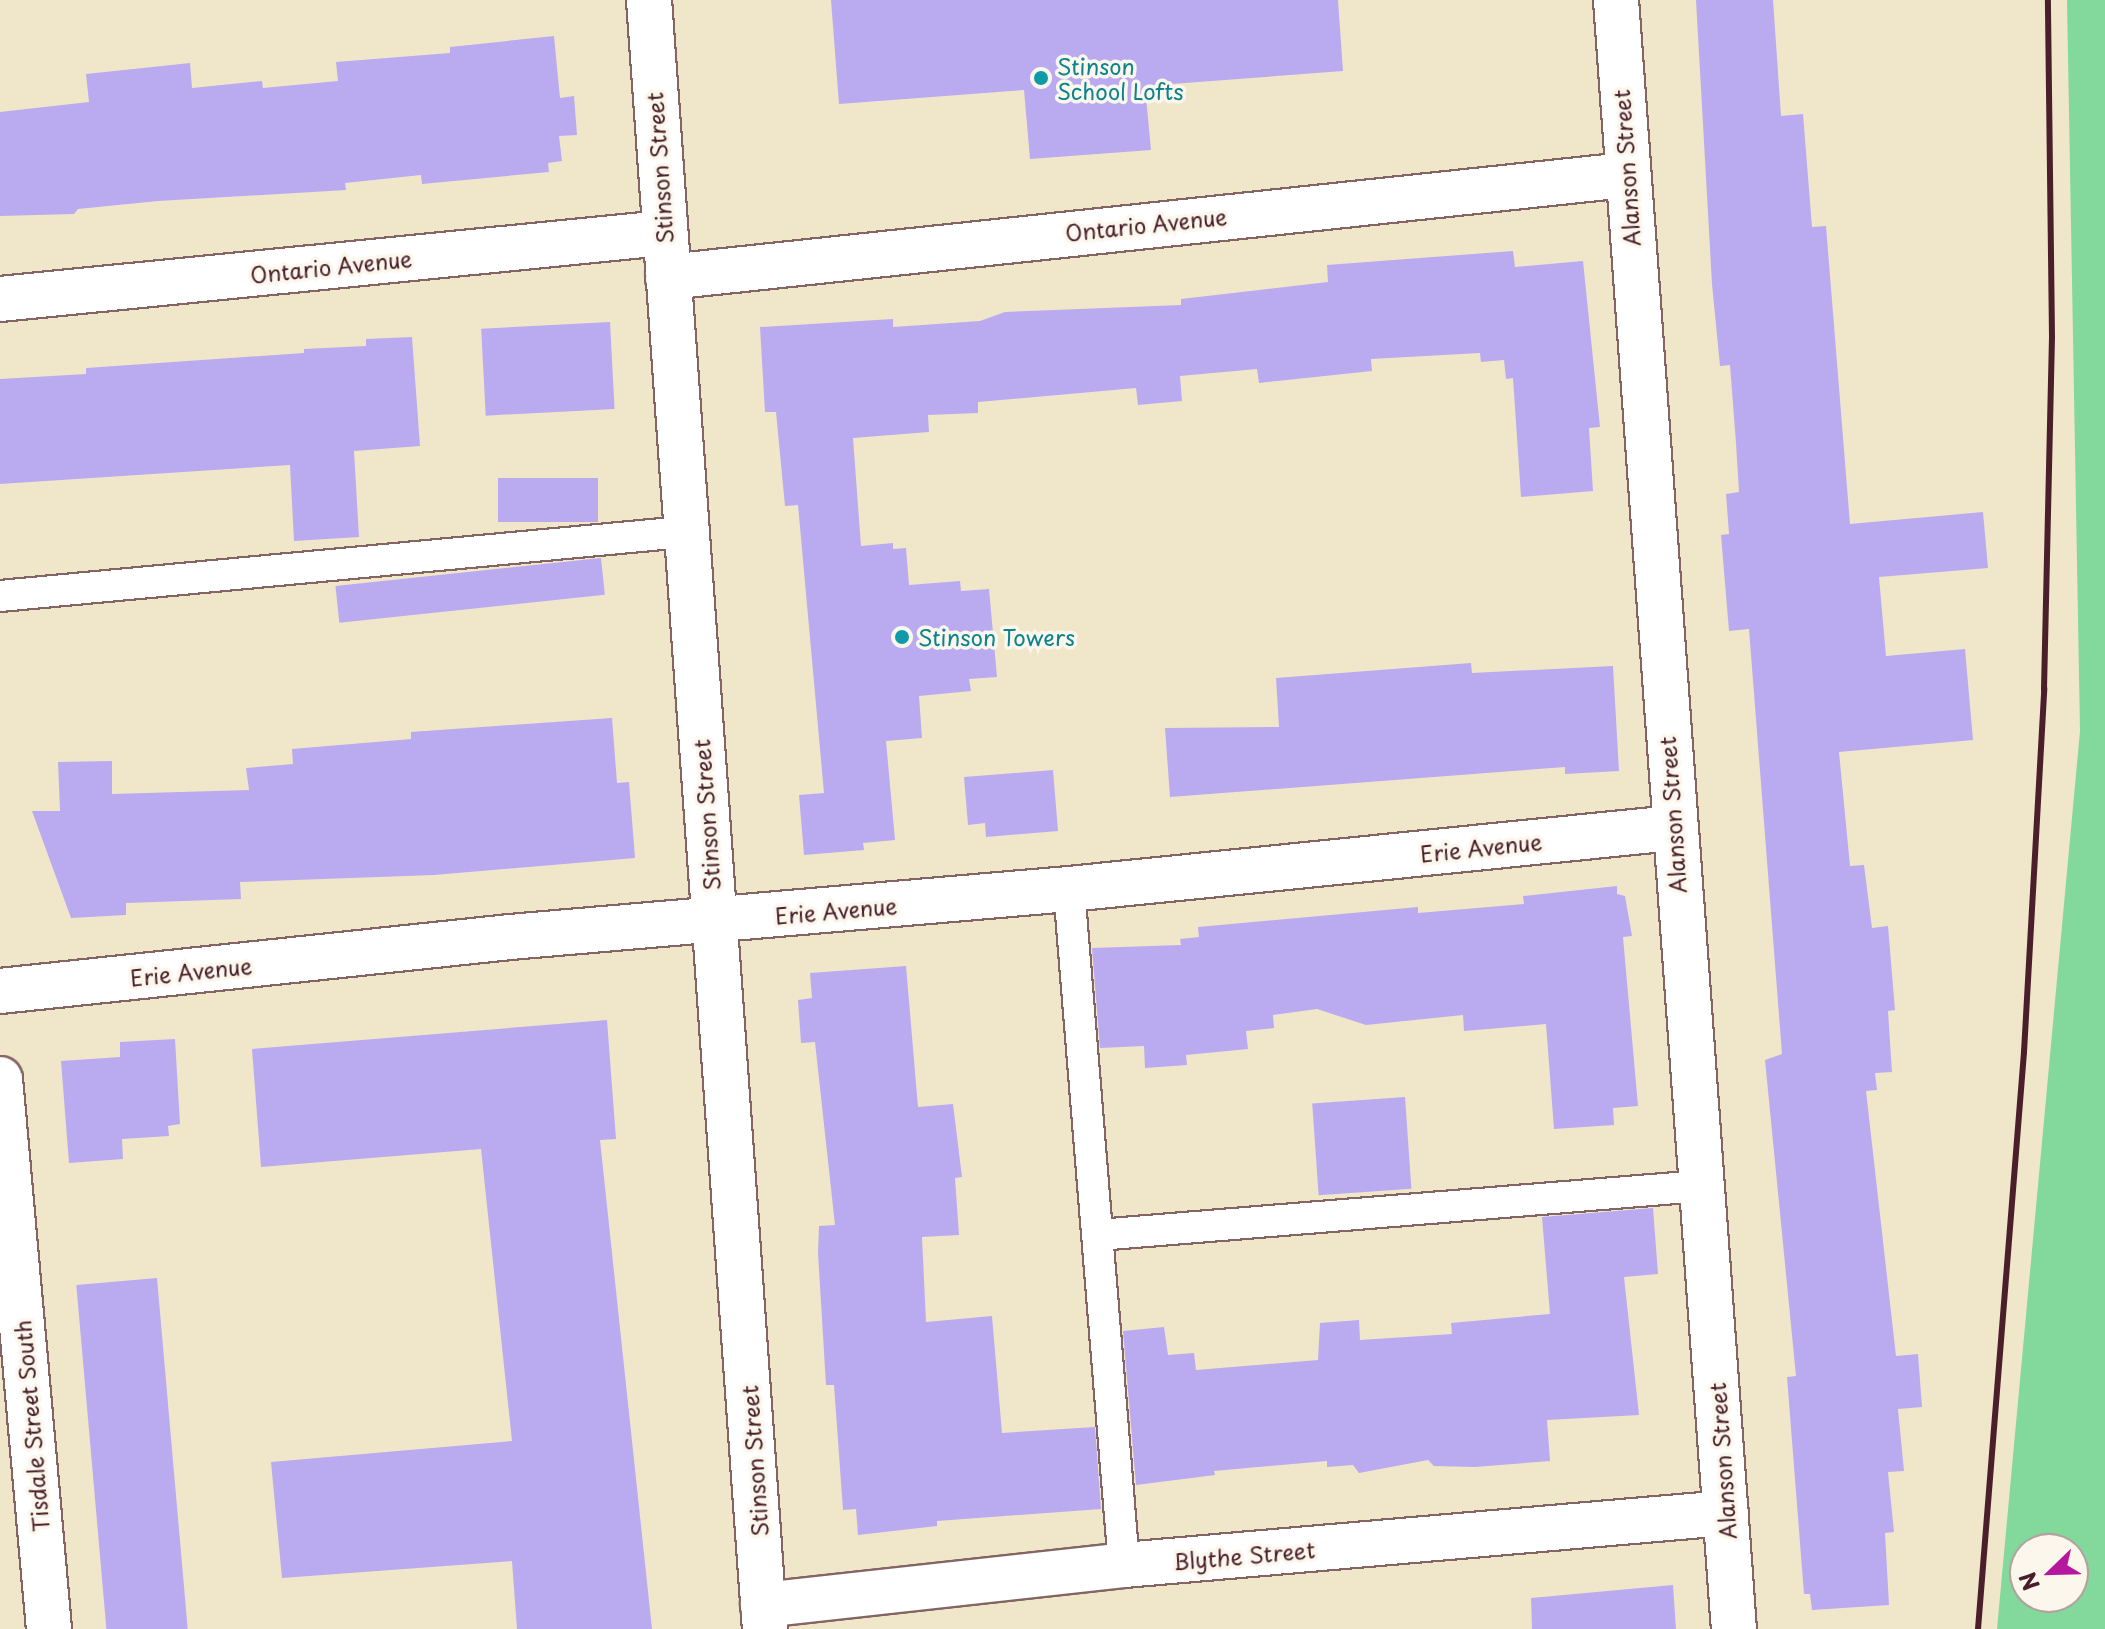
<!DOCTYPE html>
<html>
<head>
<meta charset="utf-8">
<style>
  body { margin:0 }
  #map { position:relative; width:2105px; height:1629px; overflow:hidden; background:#f0e6ca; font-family:"Playpen Sans",sans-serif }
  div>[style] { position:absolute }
  .green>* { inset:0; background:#83d89b }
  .building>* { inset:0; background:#baabf0; transform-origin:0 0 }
  .roads { filter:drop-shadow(2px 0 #846563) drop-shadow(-2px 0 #846563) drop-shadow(0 2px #846563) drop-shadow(0 -2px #846563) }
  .service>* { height:30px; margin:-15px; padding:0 15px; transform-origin:15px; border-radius:15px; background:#fff }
  .minor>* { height:44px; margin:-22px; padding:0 22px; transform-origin:22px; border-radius:22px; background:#fff }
  .tertiary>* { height:44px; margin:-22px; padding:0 22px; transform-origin:22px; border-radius:22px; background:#fff }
  .rail>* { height:6px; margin:-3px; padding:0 3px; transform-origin:3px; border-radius:3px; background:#4a1f2b }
  .dots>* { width:22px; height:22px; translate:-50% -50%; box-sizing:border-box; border:4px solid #fbf7ec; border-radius:50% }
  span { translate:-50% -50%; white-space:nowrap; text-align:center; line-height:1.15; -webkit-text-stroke:7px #fbf7ec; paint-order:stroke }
  .culture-label { font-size:22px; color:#0d838f }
  .left { translate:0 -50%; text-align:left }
  .street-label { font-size:22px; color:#4a1f2b }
  .north { position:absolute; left:2009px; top:1533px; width:80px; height:80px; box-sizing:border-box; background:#fbf7ec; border:2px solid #b4a19f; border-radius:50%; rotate:247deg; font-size:22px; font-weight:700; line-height:32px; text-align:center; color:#4a1f2b }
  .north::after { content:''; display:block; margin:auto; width:28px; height:36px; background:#b5179e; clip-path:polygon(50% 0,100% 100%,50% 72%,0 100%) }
</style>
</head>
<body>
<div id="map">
  <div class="green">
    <div style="clip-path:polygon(evenodd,2067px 0,2105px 0,2105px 1629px,1997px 1629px,2080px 731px,2067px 0,2025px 1549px,2073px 1549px,2073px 1597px,2025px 1597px,2025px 1549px)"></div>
  </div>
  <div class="building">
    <div style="clip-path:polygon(831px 0,1338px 0,1343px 71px,1145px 86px,1151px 150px,1030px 159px,1024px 90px,839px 104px)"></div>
    <div style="clip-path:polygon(1696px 0,1773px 0,1781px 116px,1803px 114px,1812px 227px,1826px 226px,1850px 524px,1983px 512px,1988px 568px,1879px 577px,1886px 656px,1965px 649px,1973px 740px,1839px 752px,1850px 866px,1864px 865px,1872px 928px,1888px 926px,1895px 1010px,1888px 1011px,1892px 1072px,1875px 1073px,1877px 1090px,1866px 1091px,1896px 1356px,1918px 1354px,1922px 1407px,1898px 1409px,1904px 1471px,1888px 1472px,1894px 1532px,1885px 1533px,1889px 1605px,1812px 1610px,1810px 1594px,1804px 1594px,1787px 1377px,1796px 1376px,1765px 1060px,1782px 1054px,1749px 629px,1729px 631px,1721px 535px,1729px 534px,1726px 494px,1739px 492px,1736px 443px,1730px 365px,1720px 366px,1712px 284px)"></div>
    <div style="clip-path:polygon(554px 36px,560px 98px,574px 96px,577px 135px,559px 136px,562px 161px,548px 163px,549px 172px,422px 184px,421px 175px,345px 183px,346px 190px,158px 201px,78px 209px,74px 214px,0 216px,0 112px,89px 102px,86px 74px,190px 63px,192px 88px,262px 81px,263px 88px,338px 81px,336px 62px,450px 53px,450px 47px)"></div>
    <div style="clip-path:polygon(1513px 251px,1515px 267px,1583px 261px,1600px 427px,1589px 428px,1593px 491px,1521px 497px,1513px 378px,1506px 379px,1504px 360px,1481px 362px,1480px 353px,1371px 359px,1372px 371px,1259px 383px,1257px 369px,1180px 376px,1182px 401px,1138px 405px,1136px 388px,978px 402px,978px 413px,928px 415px,929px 432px,853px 438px,861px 546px,893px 543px,893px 549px,906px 548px,909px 585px,960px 581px,961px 591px,989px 589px,997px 677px,969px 679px,971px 691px,919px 696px,922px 738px,886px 741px,895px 840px,863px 843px,864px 850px,804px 855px,799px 795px,824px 793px,798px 505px,785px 506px,776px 412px,765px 412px,760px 327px,893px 319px,893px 327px,980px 321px,1005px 312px,1181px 305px,1181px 299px,1328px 282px,1327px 265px)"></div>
    <div style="left:610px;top:322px;width:87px;height:129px;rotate:87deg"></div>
    <div style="clip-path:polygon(412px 337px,420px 446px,354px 451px,359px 537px,294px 541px,290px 465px,0 484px,0 379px,86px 374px,86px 368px,304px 353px,304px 349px,366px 346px,366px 339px)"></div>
    <div style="left:598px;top:478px;width:44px;height:100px;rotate:90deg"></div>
    <div style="left:601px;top:558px;width:37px;height:267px;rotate:84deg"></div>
    <div style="clip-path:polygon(1471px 663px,1472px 673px,1613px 666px,1619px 771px,1565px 774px,1565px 767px,1170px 797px,1165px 728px,1279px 727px,1276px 678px)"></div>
    <div style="clip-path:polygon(612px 718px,617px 783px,629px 782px,635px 858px,434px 875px,240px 882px,241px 899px,126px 903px,126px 915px,71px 918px,32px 811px,60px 811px,58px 762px,112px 761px,112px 794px,249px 790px,246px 768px,293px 764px,292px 749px,411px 739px,411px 732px)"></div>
    <div style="clip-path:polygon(1053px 770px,1058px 831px,986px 837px,985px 823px,968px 825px,964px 777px)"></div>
    <div style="clip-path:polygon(1617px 886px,1617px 894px,1625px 896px,1632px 936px,1623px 937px,1638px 1106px,1613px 1108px,1614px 1125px,1554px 1129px,1546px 1024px,1464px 1031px,1463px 1015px,1366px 1025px,1317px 1009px,1273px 1015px,1274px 1028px,1246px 1031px,1248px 1049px,1186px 1055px,1187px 1065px,1145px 1068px,1144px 1046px,1100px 1048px,1092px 948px,1181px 945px,1180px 939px,1199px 937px,1198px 927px,1418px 907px,1418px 913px,1524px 904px,1523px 896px)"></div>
    <div style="clip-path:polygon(906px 966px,918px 1107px,953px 1104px,962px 1177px,955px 1178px,959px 1235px,922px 1237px,926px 1322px,992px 1316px,1002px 1433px,1095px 1427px,1101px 1509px,937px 1521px,937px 1526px,858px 1535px,856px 1509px,843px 1510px,834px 1385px,826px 1385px,818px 1253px,819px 1226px,835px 1225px,815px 1042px,801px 1043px,798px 1000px,812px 998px,810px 973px)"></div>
    <div style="clip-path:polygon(607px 1020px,616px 1139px,600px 1140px,652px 1629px,517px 1629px,512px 1561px,282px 1578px,271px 1462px,512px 1441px,481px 1149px,261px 1167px,252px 1049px)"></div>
    <div style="clip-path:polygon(175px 1039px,180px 1124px,168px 1126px,169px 1136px,122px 1139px,123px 1159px,69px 1163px,61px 1061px,120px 1057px,120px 1042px)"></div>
    <div style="left:1405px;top:1097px;width:92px;height:93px;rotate:86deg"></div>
    <div style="clip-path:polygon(1653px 1208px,1658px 1274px,1624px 1277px,1639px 1415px,1547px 1420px,1550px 1461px,1475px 1467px,1434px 1466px,1428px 1460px,1359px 1473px,1353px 1465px,1327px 1467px,1327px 1461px,1214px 1471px,1215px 1475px,1136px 1485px,1123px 1331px,1164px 1327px,1168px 1355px,1194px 1353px,1196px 1370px,1318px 1360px,1320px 1323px,1359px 1320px,1360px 1340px,1452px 1334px,1451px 1323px,1550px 1314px,1542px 1217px)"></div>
    <div style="left:157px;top:1278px;width:353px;height:81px;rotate:85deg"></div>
    <div style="clip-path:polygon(1673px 1585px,1676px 1629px,1532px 1629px,1531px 1598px)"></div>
  </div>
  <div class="roads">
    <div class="service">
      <div style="left:0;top:596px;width:687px;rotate:-5.35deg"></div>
      <div style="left:1069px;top:889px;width:678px;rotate:85.35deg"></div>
      <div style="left:1098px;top:1235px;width:605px;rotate:-4.65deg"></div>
    </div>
    <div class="minor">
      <div style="left:1616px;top:0;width:1633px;rotate:85.86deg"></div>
      <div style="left:668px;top:277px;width:962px;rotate:-6.08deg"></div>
      <div style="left:0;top:299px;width:666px;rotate:-5.68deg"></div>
      <div style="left:0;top:991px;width:513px;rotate:-6.04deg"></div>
      <div style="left:510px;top:937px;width:561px;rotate:-4.91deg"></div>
      <div style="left:1069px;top:889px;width:607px;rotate:-5.77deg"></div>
      <div style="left:0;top:1079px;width:552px;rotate:84.91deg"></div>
      <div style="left:763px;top:1605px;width:363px;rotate:-6.3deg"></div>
      <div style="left:1124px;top:1565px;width:604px;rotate:-4.94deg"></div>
    </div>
    <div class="tertiary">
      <div style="left:649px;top:0;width:1633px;rotate:85.93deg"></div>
    </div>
  </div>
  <div class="rail">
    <div style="left:1978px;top:1629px;width:579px;rotate:-85.44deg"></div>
    <div style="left:2024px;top:1052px;width:364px;rotate:-86.8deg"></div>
    <div style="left:2044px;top:689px;width:352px;rotate:-88.7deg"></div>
    <div style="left:2052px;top:337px;width:337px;rotate:-90.7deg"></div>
  </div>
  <div class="dots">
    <div style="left:1041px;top:78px;background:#0f9aa8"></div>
    <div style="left:902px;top:637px;background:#0f9aa8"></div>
  </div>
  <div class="culture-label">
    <span class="left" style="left:1057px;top:78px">Stinson<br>School Lofts</span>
    <span class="left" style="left:918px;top:637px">Stinson Towers</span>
  </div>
  <div class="street-label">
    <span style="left:659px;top:168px;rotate:-94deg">Stinson Street</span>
    <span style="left:1626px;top:168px;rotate:-94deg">Alanson Street</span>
    <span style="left:1146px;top:224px;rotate:-6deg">Ontario Avenue</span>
    <span style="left:331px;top:266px;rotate:-6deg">Ontario Avenue</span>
    <span style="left:706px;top:815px;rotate:-94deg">Stinson Street</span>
    <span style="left:1672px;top:815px;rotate:-94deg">Alanson Street</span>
    <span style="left:1481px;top:847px;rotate:-6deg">Erie Avenue</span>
    <span style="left:836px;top:910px;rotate:-5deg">Erie Avenue</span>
    <span style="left:191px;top:971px;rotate:-6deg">Erie Avenue</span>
    <span style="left:31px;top:1426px;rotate:-95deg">Tisdale Street South</span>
    <span style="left:754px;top:1461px;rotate:-94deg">Stinson Street</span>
    <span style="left:1722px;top:1461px;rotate:-94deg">Alanson Street</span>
    <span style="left:1244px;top:1555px;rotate:-5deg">Blythe Street</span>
  </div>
  <div class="north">N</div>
</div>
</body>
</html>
